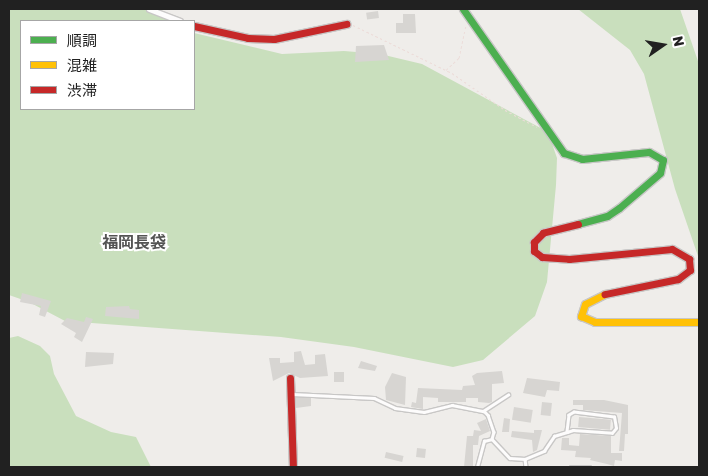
<!DOCTYPE html>
<html>
<head>
<meta charset="utf-8">
<style>
  body { margin:0 }
  #map { position:relative; width:708px; height:476px; overflow:hidden; background:#efedea; font-family:Rubik,"Noto Sans JP",sans-serif }
  div>[style] { position:absolute }
  .forest>* { inset:0; background:#c9dfbd }
  .building>* { inset:0; background:#d7d5d2; transform-origin:0 0 }
  .path>* { height:1px; margin-top:-0.5px; transform-origin:0; background:repeating-linear-gradient(90deg,#ecdcd9 0 2.5px,transparent 0 5px) }
  .roads { filter:drop-shadow(1px 0 #c8c7c6) drop-shadow(-1px 0 #c8c7c6) drop-shadow(0 1px #c8c7c6) drop-shadow(0 -1px #c8c7c6) }
  .lane>* { height:2.5px; margin:-1.25px; padding:0 1.25px; transform-origin:1.25px; border-radius:1.25px; background:#fdfcfc }
  .street>* { height:5px; margin:-2.5px; padding:0 2.5px; transform-origin:2.5px; border-radius:2.5px; background:#fdfcfc }
  .fast>* { height:7px; margin:-3.5px; padding:0 3.5px; transform-origin:3.5px; border-radius:3.5px; background:#4caf50 }
  .slow>* { height:7px; margin:-3.5px; padding:0 3.5px; transform-origin:3.5px; border-radius:3.5px; background:#ffc107 }
  .jam>* { height:7px; margin:-3.5px; padding:0 3.5px; transform-origin:3.5px; border-radius:3.5px; background:#c62828 }
  span { translate:-50% -50%; white-space:nowrap; text-align:center; line-height:1.15; -webkit-text-stroke:4px #fff; paint-order:stroke }
  .quarter-label { font-size:16px; color:#545454; font-weight:700 }
  .frame { position:absolute; inset:0; border:10px solid #212121; pointer-events:none }
  .legend { position:absolute; left:20px; top:20px; width:175px; height:90px; box-sizing:border-box; background:#fff; border:1px solid #a6a6a6; margin:0; padding:6px 9px; list-style:none; font-size:15px; color:#212121 }
  .legend li { display:flex; align-items:center; gap:10px; height:25px }
  .legend b { width:25px; border:1px solid #a6a6a6 }
  .north { position:absolute; left:638px; top:20px; width:50px; height:50px; -webkit-text-stroke:4px #fff; paint-order:stroke; rotate:77deg; font-size:14px; font-weight:700; line-height:20px; text-align:center; color:#212121 }
  .north::after { content:''; display:block; margin:auto; width:18px; height:22px; background:#212121; clip-path:polygon(50% 0,100% 100%,50% 72%,0 100%) }
</style>
</head>
<body>
<div id="map">
  <div class="forest">
    <div style="clip-path:polygon(9px 9px,151px 9px,170px 21px,21px 21px,21px 109px,194px 109px,194px 33px,282px 54px,344px 51px,380px 54px,422px 64px,548px 132px,557px 158px,556px 185px,547px 282px,535px 316px,483px 360px,453px 367px,354px 347px,281px 337px,65px 321px,29px 302px,9px 295px)"></div>
    <div style="clip-path:polygon(578px 9px,680px 9px,699px 64px,699px 259px,675px 189px,644px 74px,630px 50px)"></div>
    <div style="clip-path:polygon(18px 336px,40px 346px,50px 356px,54px 374px,76px 416px,111px 432px,136px 437px,151px 467px,9px 467px,9px 338px)"></div>
  </div>
  <div class="building">
    <div style="left:378px;top:11px;width:7px;height:12px;rotate:82deg"></div>
    <div style="clip-path:polygon(403px 14px,415px 14px,416px 33px,396px 33px,396px 23px,403px 23px)"></div>
    <div style="clip-path:polygon(384px 45px,389px 60px,355px 62px,356px 46px)"></div>
    <div style="clip-path:polygon(22px 293px,51px 301px,45px 317px,39px 315px,41px 306px,20px 302px)"></div>
    <div style="clip-path:polygon(129px 306px,130px 309px,139px 310px,139px 319px,105px 316px,106px 307px)"></div>
    <div style="clip-path:polygon(86px 317px,93px 319px,82px 342px,74px 337px,76px 333px,61px 324px,67px 318px,84px 322px)"></div>
    <div style="clip-path:polygon(301px 351px,305px 365px,315px 364px,315px 355px,325px 354px,328px 376px,300px 378px,289px 373px,273px 381px,269px 358px,280px 358px,280px 363px,294px 362px,294px 352px)"></div>
    <div style="clip-path:polygon(86px 352px,114px 353px,113px 364px,85px 367px)"></div>
    <div style="clip-path:polygon(361px 361px,377px 366px,375px 371px,358px 368px)"></div>
    <div style="clip-path:polygon(502px 371px,504px 383px,492px 384px,492px 402px,489px 403px,478px 402px,478px 398px,466px 398px,466px 402px,438px 402px,438px 398px,423px 397px,423px 409px,411px 407px,412px 402px,416px 403px,418px 388px,462px 390px,463px 386px,475px 385px,472px 376px,477px 373px)"></div>
    <div style="left:344px;top:372px;width:10px;height:10px;rotate:90deg"></div>
    <div style="clip-path:polygon(392px 373px,406px 377px,405px 405px,386px 400px,385px 387px)"></div>
    <div style="clip-path:polygon(527px 378px,560px 382px,559px 391px,547px 390px,545px 397px,523px 393px)"></div>
    <div style="clip-path:polygon(296px 397px,311px 398px,311px 406px,296px 408px)"></div>
    <div style="clip-path:polygon(573px 400px,604px 400px,628px 405px,628px 434px,625px 434px,624px 451px,619px 451px,622px 413px,583px 410px,583px 405px,573px 405px)"></div>
    <div style="left:542px;top:402px;width:10px;height:13px;rotate:6deg"></div>
    <div style="left:514px;top:407px;width:19px;height:13px;rotate:9deg"></div>
    <div style="left:579px;top:417px;width:32px;height:10px;rotate:5deg"></div>
    <div style="clip-path:polygon(504px 418px,510px 419px,509px 432px,502px 432px)"></div>
    <div style="clip-path:polygon(486px 419px,490px 431px,479px 436px,478px 445px,473px 445px,473px 467px,464px 467px,467px 436px,473px 436px,474px 430px,481px 431px,477px 423px)"></div>
    <div style="clip-path:polygon(534px 430px,542px 430px,537px 450px,533px 452px,532px 440px,511px 437px,512px 431px,534px 433px)"></div>
    <div style="clip-path:polygon(580px 434px,611px 436px,611px 453px,622px 453px,622px 461px,615px 460px,614px 466px,607px 464px,590px 460px,591px 458px,575px 457px,576px 451px,561px 450px,562px 438px,569px 438px,569px 445px,579px 446px)"></div>
    <div style="left:417px;top:448px;width:9px;height:9px;rotate:6deg"></div>
    <div style="left:386px;top:452px;width:18px;height:6px;rotate:13deg"></div>
  </div>
  <div class="path">
    <div style="left:353px;top:25px;width:110px;rotate:25.9deg"></div>
    <div style="left:452px;top:73px;width:65px;rotate:34.9deg"></div>
    <div style="left:505px;top:110px;width:36px;rotate:28deg"></div>
    <div style="left:446px;top:70px;width:18px;rotate:-43deg"></div>
    <div style="left:459px;top:58px;width:34px;rotate:-78deg"></div>
  </div>
  <div class="roads">
    <div class="lane">
      <div style="left:292px;top:394px;width:82px;rotate:2.8deg"></div>
      <div style="left:374px;top:398px;width:23px;rotate:25deg"></div>
      <div style="left:395px;top:408px;width:29px;rotate:8deg"></div>
      <div style="left:424px;top:412px;width:29px;rotate:-14deg"></div>
      <div style="left:452px;top:405px;width:32px;rotate:11deg"></div>
      <div style="left:483px;top:411px;width:30px;rotate:-33deg"></div>
      <div style="left:484px;top:411px;width:6px;rotate:45deg"></div>
      <div style="left:488px;top:415px;width:18px;rotate:71deg"></div>
      <div style="left:494px;top:432px;width:7px;rotate:106deg"></div>
      <div style="left:525px;top:459px;width:8px;rotate:83deg"></div>
      <div style="left:477px;top:467px;width:27px;rotate:-75deg"></div>
      <div style="left:484px;top:441px;width:8px;rotate:-14deg"></div>
      <div style="left:492px;top:439px;width:26px;rotate:47deg"></div>
      <div style="left:510px;top:458px;width:15px;rotate:4deg"></div>
      <div style="left:525px;top:459px;width:21px;rotate:-23deg"></div>
      <div style="left:544px;top:451px;width:18px;rotate:-56deg"></div>
      <div style="left:554px;top:436px;width:14px;rotate:-17deg"></div>
      <div style="left:567px;top:432px;width:6px;rotate:-18deg"></div>
      <div style="left:573px;top:430px;width:39px;rotate:4deg"></div>
      <div style="left:612px;top:433px;width:6px;rotate:-51deg"></div>
      <div style="left:616px;top:428px;width:11px;rotate:-100deg"></div>
      <div style="left:614px;top:417px;width:40px;rotate:-172.9deg"></div>
      <div style="left:574px;top:412px;width:6px;rotate:149deg"></div>
      <div style="left:569px;top:415px;width:17px;rotate:97deg"></div>
      <div style="left:571px;top:467px;width:19px"></div>
    </div>
    <div class="street">
      <div style="left:149px;top:9px;width:33px;rotate:21deg"></div>
    </div>
    <div class="fast">
      <div style="left:463px;top:9px;width:176px;rotate:55deg"></div>
      <div style="left:564px;top:153px;width:19px;rotate:18deg"></div>
      <div style="left:582px;top:159px;width:67px;rotate:-6deg"></div>
      <div style="left:649px;top:152px;width:16px;rotate:30deg"></div>
      <div style="left:663px;top:160px;width:13px;rotate:103deg"></div>
      <div style="left:660px;top:173px;width:54px;rotate:139.5deg"></div>
      <div style="left:619px;top:208px;width:14px;rotate:146deg"></div>
      <div style="left:607px;top:216px;width:30px;rotate:165deg"></div>
    </div>
    <div class="slow">
      <div style="left:605px;top:294px;width:22px;rotate:153deg"></div>
      <div style="left:585px;top:304px;width:13px;rotate:108deg"></div>
      <div style="left:581px;top:316px;width:15px;rotate:23deg"></div>
      <div style="left:595px;top:322px;width:104px"></div>
    </div>
    <div class="jam">
      <div style="left:194px;top:26px;width:55px;rotate:12.5deg"></div>
      <div style="left:248px;top:38px;width:26px;rotate:2deg"></div>
      <div style="left:274px;top:39px;width:74px;rotate:-11.8deg"></div>
      <div style="left:578px;top:224px;width:36px;rotate:166deg"></div>
      <div style="left:543px;top:233px;width:13px;rotate:135deg"></div>
      <div style="left:534px;top:242px;width:9px;rotate:90deg"></div>
      <div style="left:534px;top:251px;width:10px;rotate:37deg"></div>
      <div style="left:542px;top:257px;width:27px;rotate:4deg"></div>
      <div style="left:569px;top:259px;width:103px;rotate:-5.5deg"></div>
      <div style="left:672px;top:249px;width:20px;rotate:30deg"></div>
      <div style="left:689px;top:259px;width:11px;rotate:85deg"></div>
      <div style="left:690px;top:270px;width:15px;rotate:143deg"></div>
      <div style="left:678px;top:279px;width:75px;rotate:168.4deg"></div>
      <div style="left:290px;top:378px;width:89px;rotate:88.1deg"></div>
    </div>
  </div>
  <div class="quarter-label">
    <span style="left:134px;top:243px">福岡長袋</span>
  </div>
  <div class="frame"></div>
  <ul class="legend">
  <li><b style="height:6px;background:#4caf50"></b>順調</li>
  <li><b style="height:6px;background:#ffc107"></b>混雑</li>
  <li><b style="height:6px;background:#c62828"></b>渋滞</li>
  </ul>
  <div class="north">N</div>
</div>
</body>
</html>
